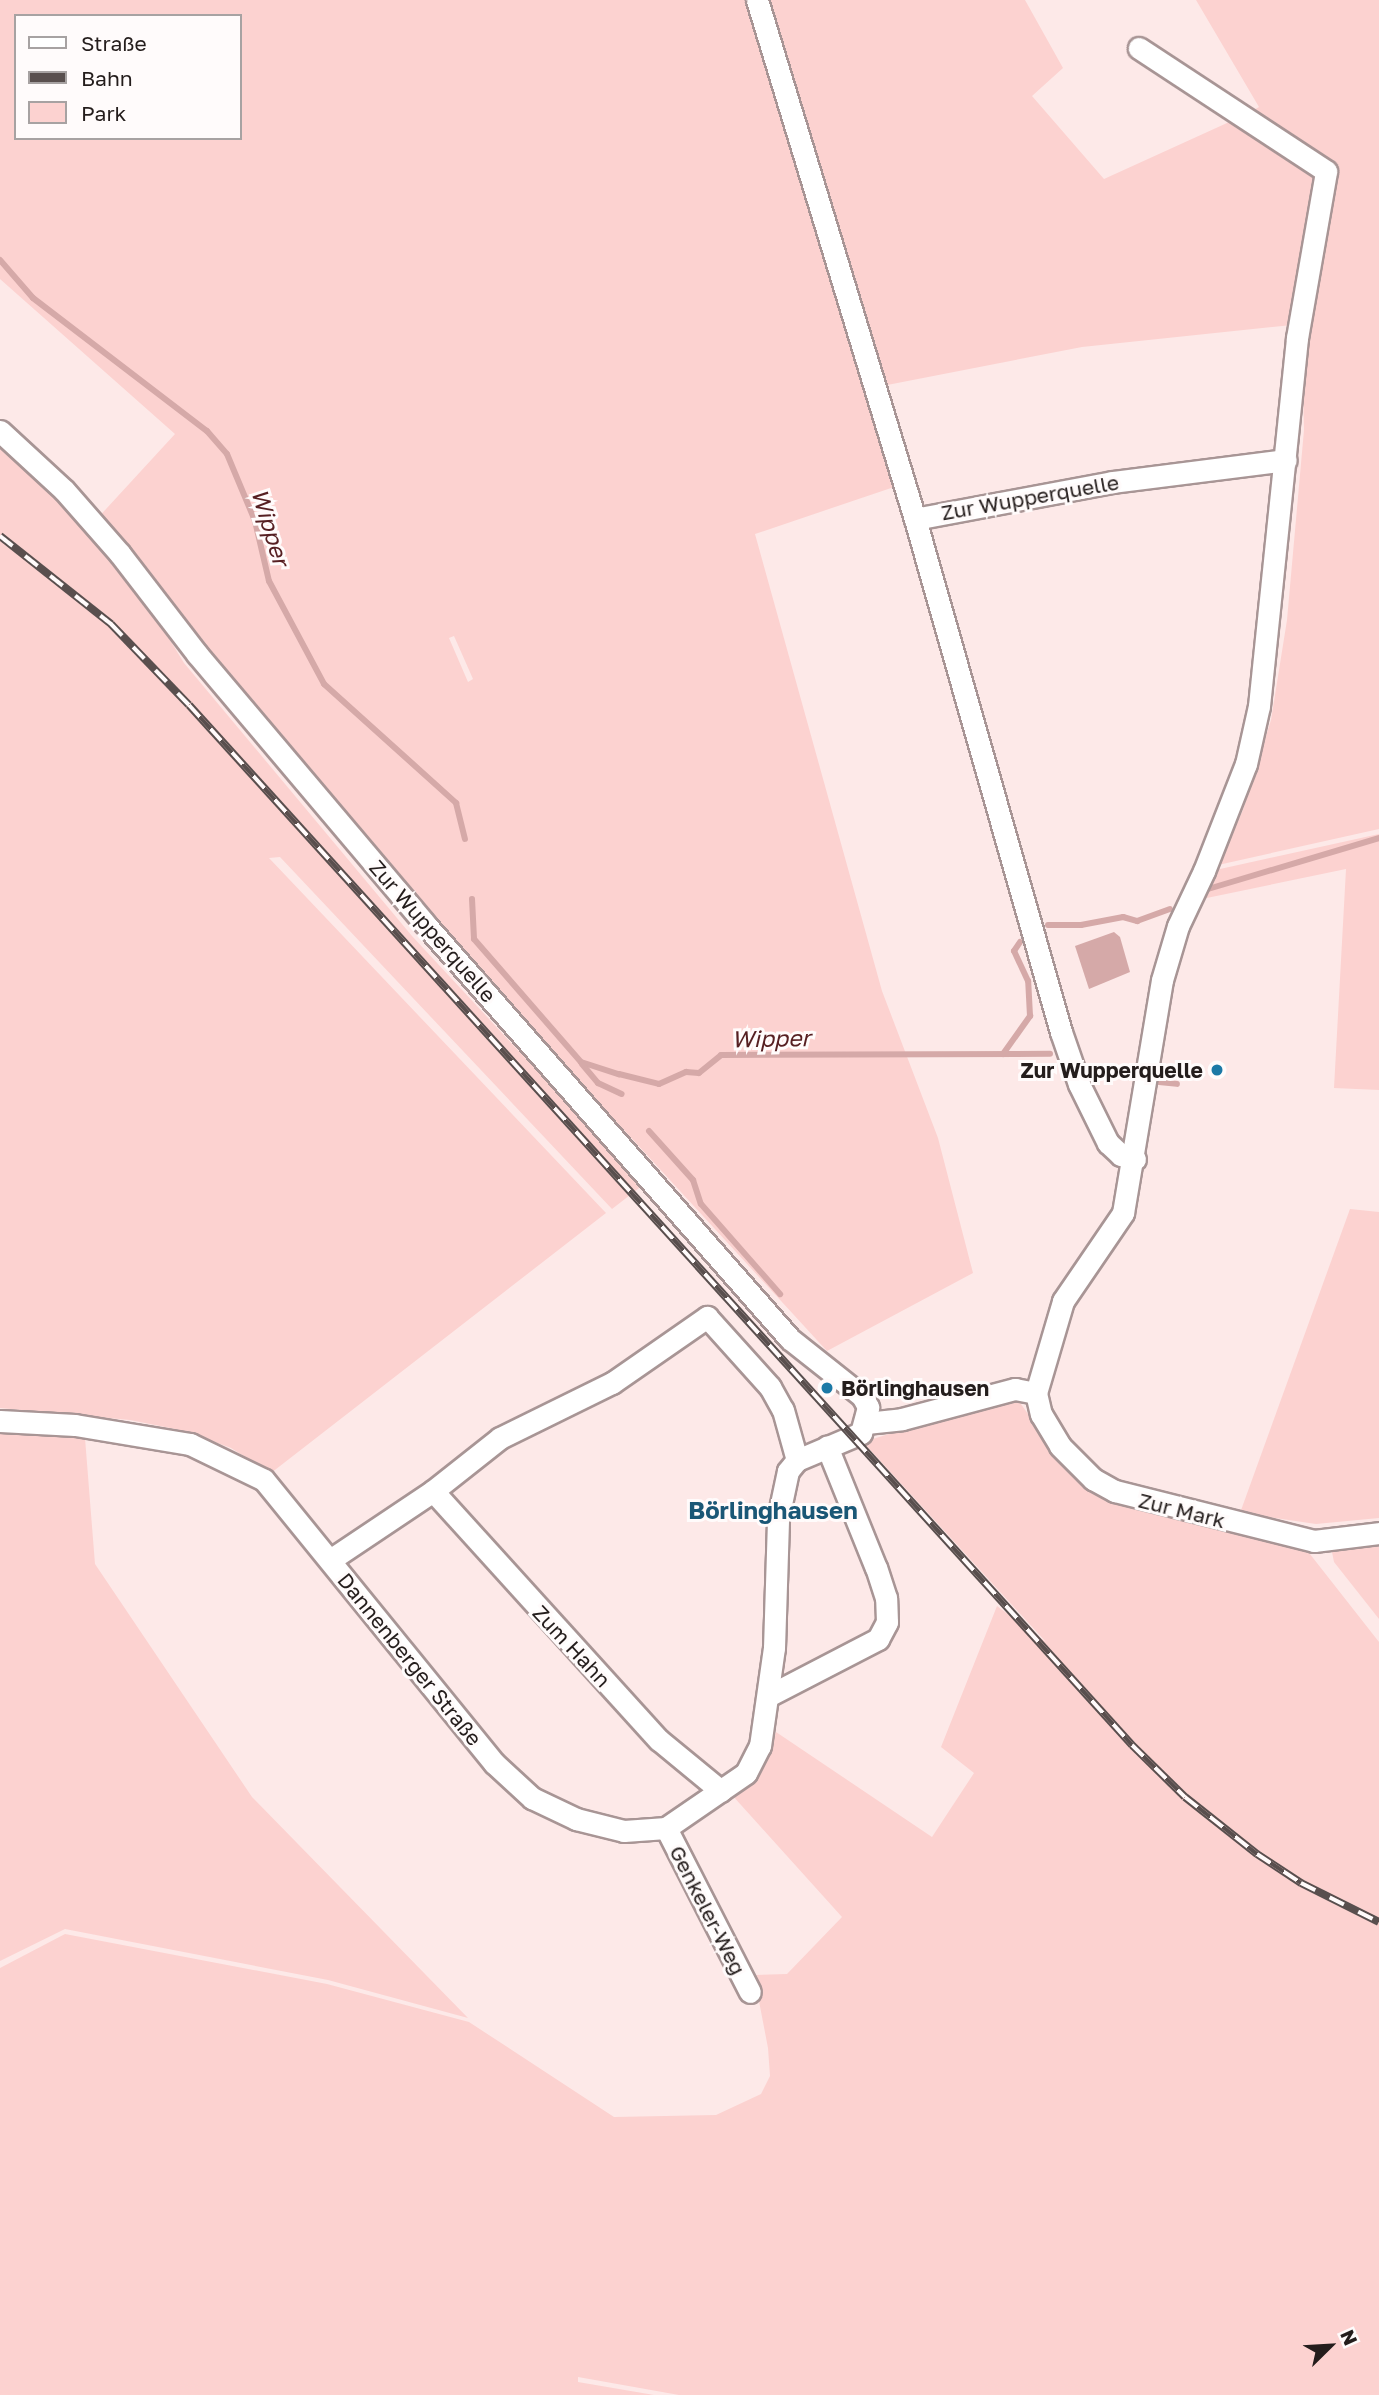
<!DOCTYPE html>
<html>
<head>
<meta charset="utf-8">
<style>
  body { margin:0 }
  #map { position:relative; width:1379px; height:2395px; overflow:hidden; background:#fde9e8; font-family:"Golos Text",sans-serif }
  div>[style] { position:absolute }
  .green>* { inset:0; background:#fcd2d0 }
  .water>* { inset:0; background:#d5a9a8 }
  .stream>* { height:6px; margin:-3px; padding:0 3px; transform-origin:3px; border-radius:3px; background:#d5a9a8 }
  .roads { filter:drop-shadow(2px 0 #a89595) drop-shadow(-2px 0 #a89595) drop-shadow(0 2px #a89595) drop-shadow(0 -2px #a89595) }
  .minor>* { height:21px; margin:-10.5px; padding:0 10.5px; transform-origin:10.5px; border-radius:10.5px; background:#fff }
  .rail>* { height:8px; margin-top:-4px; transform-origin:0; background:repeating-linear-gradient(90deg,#fffbfb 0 16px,#594f4e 0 32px); box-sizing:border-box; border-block:2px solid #594f4e }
  .dots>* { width:19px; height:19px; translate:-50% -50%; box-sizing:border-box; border:4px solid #fffbfb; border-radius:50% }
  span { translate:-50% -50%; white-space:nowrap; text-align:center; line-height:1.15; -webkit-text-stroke:6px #fffbfb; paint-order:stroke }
  .street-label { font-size:21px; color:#241d1c }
  .poi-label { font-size:21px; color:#241d1c; font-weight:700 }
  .right { translate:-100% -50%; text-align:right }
  .left { translate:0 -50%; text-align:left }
  .water-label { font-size:23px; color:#561f22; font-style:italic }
  .quarter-label { font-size:24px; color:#1a5776; font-weight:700 }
  .legend { position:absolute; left:14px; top:14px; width:228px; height:126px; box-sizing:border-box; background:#fffbfb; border:2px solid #a7a2a2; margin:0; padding:9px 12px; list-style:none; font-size:21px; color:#241d1c }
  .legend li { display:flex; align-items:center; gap:14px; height:35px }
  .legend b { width:35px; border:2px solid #a7a2a2 }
  .north { position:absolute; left:1295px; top:2311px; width:70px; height:70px; -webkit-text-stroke:5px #fffbfb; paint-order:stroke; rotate:66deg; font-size:19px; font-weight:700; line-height:28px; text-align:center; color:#241d1c }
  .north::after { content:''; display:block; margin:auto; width:24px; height:32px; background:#241d1c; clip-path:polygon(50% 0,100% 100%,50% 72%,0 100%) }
</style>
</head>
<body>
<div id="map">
  <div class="green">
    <div style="clip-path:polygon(evenodd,0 0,754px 0,900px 485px,755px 534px,882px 991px,938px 1138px,973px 1273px,827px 1351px,421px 909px,95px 521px,175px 434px,0 279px,0 0,16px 16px,240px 16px,240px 138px,16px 138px,16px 16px,0 0,454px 636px,473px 679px,468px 682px,449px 638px,454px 636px)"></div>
    <div style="clip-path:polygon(762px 0,1025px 0,1063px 68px,1032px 96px,1104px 179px,1238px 118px,1321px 172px,1292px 325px,1082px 347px,882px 386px)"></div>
    <div style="clip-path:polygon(1196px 0,1379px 0,1379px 829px,1218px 865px,1243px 810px,1271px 720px,1287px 620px,1304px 430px,1302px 340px,1329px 174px,1247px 114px,1259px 107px)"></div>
    <div style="clip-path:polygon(0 432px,118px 555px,184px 663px,412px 936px,643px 1185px,612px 1209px,280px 857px,269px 858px,606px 1213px,271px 1473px,231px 1448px,185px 1431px,130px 1420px,0 1408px)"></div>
    <div style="clip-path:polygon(1379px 834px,1379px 1090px,1334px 1088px,1346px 869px,1197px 900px,1211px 871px)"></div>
    <div style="clip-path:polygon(1350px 1209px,1379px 1212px,1379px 1518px,1316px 1524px,1240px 1513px)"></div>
    <div style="clip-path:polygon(1009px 1397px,1018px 1400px,1056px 1453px,1099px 1495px,1306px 1549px,1379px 1642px,1379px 2395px,679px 2395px,578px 2377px,578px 2382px,654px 2395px,0 2395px,0 1968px,65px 1934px,327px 1984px,469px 2022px,614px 2117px,716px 2115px,761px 2094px,770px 2076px,768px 2048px,754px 1975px,787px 1974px,842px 1917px,732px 1795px,755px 1777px,776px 1732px,932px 1837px,974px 1773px,941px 1747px,997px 1606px,1046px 1642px,863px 1442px)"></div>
    <div style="clip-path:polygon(0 1427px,85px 1438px,95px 1564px,252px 1797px,468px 2018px,328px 1980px,65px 1929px,0 1961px)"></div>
    <div style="clip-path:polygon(1379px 1543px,1379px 1619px,1334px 1562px,1331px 1547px)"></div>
  </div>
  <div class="water">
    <div style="clip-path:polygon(1114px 932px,1120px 937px,1130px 972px,1089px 989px,1075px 946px)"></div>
  </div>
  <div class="stream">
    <div style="left:0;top:260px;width:50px;rotate:49deg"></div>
    <div style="left:33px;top:298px;width:219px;rotate:37.4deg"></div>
    <div style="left:207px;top:431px;width:30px;rotate:49deg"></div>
    <div style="left:227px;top:454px;width:73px;rotate:67.3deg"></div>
    <div style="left:255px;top:521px;width:62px;rotate:76.9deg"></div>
    <div style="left:269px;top:581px;width:117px;rotate:61.9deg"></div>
    <div style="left:324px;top:684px;width:178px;rotate:42deg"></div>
    <div style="left:456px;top:803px;width:37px;rotate:76deg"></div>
    <div style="left:1208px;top:889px;width:178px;rotate:-16.6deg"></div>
    <div style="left:472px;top:899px;width:40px;rotate:87.1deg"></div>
    <div style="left:474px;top:939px;width:163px;rotate:49deg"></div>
    <div style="left:581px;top:1062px;width:40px;rotate:18deg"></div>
    <div style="left:619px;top:1074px;width:41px;rotate:14deg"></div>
    <div style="left:659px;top:1084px;width:30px;rotate:-24deg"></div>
    <div style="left:686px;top:1072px;width:13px;rotate:4deg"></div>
    <div style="left:699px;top:1073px;width:28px;rotate:-39deg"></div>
    <div style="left:721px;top:1055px;width:329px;rotate:-0.2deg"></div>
    <div style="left:1048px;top:925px;width:33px"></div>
    <div style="left:1081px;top:925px;width:43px;rotate:-10.8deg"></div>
    <div style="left:1123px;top:917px;width:15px;rotate:16deg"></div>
    <div style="left:1137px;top:921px;width:35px;rotate:-20deg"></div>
    <div style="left:1003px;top:1054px;width:47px;rotate:-54.6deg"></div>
    <div style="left:1030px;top:1016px;width:35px;rotate:-93deg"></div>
    <div style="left:1028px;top:981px;width:33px;rotate:-115deg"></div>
    <div style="left:1014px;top:951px;width:11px;rotate:-56deg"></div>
    <div style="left:582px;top:1064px;width:25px;rotate:50deg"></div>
    <div style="left:598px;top:1083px;width:26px;rotate:25deg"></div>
    <div style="left:1159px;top:1082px;width:18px;rotate:6deg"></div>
    <div style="left:649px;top:1131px;width:66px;rotate:48.1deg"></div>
    <div style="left:693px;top:1180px;width:25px;rotate:72deg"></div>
    <div style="left:701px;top:1204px;width:120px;rotate:48.7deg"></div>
  </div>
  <div class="roads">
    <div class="minor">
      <div style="left:757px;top:0;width:543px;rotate:73.07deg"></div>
      <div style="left:0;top:431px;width:87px;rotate:42.7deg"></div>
      <div style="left:64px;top:490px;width:85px;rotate:48.8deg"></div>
      <div style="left:120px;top:554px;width:126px;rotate:52.4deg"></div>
      <div style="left:197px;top:654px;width:353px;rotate:49.8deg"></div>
      <div style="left:425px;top:924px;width:553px;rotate:48.67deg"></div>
      <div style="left:790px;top:1339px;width:92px;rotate:38.4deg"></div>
      <div style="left:862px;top:1396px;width:13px;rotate:61deg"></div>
      <div style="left:868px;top:1407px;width:27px;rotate:105deg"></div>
      <div style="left:861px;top:1433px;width:69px;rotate:157.1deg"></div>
      <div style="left:1135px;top:1159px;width:15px;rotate:-164deg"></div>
      <div style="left:1121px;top:1155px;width:18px;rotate:-137deg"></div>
      <div style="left:1108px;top:1143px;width:66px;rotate:-116.2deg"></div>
      <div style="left:1079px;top:1084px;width:55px;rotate:-109.1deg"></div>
      <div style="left:1061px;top:1032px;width:533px;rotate:-105.89deg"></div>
      <div style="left:915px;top:519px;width:200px;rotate:-10.6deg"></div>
      <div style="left:1112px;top:482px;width:175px;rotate:-7.2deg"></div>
      <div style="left:1036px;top:1393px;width:96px;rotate:-73.6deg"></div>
      <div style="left:1063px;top:1301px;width:107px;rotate:-55.7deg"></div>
      <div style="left:1123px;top:1213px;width:236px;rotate:-80.5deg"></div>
      <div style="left:1162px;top:980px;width:56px;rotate:-73.5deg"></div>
      <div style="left:1178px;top:926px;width:61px;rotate:-64.7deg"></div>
      <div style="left:1204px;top:871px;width:115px;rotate:-68.6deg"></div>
      <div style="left:1246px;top:764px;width:59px;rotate:-77.4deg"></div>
      <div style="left:1259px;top:706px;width:370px;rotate:-84.1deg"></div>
      <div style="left:1297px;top:338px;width:169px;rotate:-80.1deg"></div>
      <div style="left:1326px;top:171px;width:224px;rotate:-146.7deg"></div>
      <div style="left:1036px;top:1393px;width:22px;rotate:77deg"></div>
      <div style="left:1041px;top:1414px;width:37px;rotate:59deg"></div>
      <div style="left:1060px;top:1446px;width:47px;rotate:45deg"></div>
      <div style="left:1093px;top:1479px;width:25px;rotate:29deg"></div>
      <div style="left:1115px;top:1491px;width:205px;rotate:14.1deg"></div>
      <div style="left:1314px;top:1541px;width:65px;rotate:-7deg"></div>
      <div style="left:0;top:1421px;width:75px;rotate:3.1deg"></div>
      <div style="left:75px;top:1425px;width:117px;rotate:9.4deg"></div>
      <div style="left:190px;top:1444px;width:82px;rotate:25.9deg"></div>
      <div style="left:264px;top:1480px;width:365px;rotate:50.9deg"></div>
      <div style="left:494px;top:1763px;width:52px;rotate:42.6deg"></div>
      <div style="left:532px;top:1798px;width:49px;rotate:25.5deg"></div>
      <div style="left:576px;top:1819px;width:49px;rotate:14deg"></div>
      <div style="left:624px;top:1831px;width:42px;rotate:-4.1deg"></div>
      <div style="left:666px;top:1828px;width:97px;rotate:-34.5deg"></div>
      <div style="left:746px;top:1773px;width:30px;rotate:-63deg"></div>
      <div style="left:760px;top:1746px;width:99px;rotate:-81.9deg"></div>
      <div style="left:774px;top:1648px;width:130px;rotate:-88.2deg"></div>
      <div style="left:778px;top:1518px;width:48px;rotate:-78deg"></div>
      <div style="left:788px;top:1471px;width:14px;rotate:-51deg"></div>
      <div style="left:866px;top:1423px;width:36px;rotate:-6deg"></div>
      <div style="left:902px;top:1419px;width:117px;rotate:-14.9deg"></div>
      <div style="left:1015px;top:1389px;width:21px;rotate:11deg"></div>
      <div style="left:433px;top:1491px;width:336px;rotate:47.8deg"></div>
      <div style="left:659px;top:1740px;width:80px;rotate:39.4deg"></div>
      <div style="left:330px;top:1560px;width:124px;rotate:-33.8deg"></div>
      <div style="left:433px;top:1491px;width:85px;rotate:-38.3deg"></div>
      <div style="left:500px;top:1438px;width:125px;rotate:-26.2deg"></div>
      <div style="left:612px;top:1383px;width:116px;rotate:-34.8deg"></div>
      <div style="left:707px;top:1317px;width:94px;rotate:48deg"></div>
      <div style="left:770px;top:1387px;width:26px;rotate:61deg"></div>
      <div style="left:783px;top:1410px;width:52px;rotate:74.4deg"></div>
      <div style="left:770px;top:1695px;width:122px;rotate:-27.4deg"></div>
      <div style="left:878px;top:1639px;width:19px;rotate:-62deg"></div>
      <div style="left:887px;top:1622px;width:24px;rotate:-92deg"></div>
      <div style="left:886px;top:1598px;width:32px;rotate:-108deg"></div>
      <div style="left:876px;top:1568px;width:131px;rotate:-112deg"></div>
      <div style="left:666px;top:1828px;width:184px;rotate:62.9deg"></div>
    </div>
  </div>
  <div class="rail">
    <div style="left:0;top:536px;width:142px;rotate:38.4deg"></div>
    <div style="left:111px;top:624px;width:112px;rotate:46.1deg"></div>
    <div style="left:189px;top:705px;width:1404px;rotate:47.8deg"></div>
    <div style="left:1132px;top:1745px;width:74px;rotate:44.5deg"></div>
    <div style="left:1185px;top:1797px;width:92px;rotate:38.4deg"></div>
    <div style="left:1257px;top:1854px;width:53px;rotate:33.4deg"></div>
    <div style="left:1301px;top:1883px;width:87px;rotate:26.6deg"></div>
  </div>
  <div class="dots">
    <div style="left:1217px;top:1070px;background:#1c79a6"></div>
    <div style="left:827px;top:1388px;background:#1c79a6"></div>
  </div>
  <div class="street-label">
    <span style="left:1030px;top:497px;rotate:-10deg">Zur Wupperquelle</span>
    <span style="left:433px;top:931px;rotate:49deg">Zur Wupperquelle</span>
    <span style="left:1182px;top:1510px;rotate:14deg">Zur Mark</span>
    <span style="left:572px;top:1646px;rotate:47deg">Zum Hahn</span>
    <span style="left:410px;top:1659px;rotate:51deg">Dannenberger Straße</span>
    <span style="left:708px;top:1910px;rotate:63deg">Genkeler-Weg</span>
  </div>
  <div class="poi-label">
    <span class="right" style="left:1203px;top:1070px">Zur Wupperquelle</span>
    <span class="left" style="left:841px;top:1388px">Börlinghausen</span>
  </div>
  <div class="water-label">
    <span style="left:271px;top:527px;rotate:73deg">Wipper</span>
    <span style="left:771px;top:1038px;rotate:-1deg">Wipper</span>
  </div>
  <div class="quarter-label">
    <span style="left:773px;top:1510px">Börlinghausen</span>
  </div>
  <ul class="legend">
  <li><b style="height:9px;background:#fff"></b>Straße</li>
  <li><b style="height:9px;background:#594f4e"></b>Bahn</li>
  <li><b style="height:19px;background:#fcd2d0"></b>Park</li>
  </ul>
  <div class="north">N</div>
</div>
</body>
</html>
